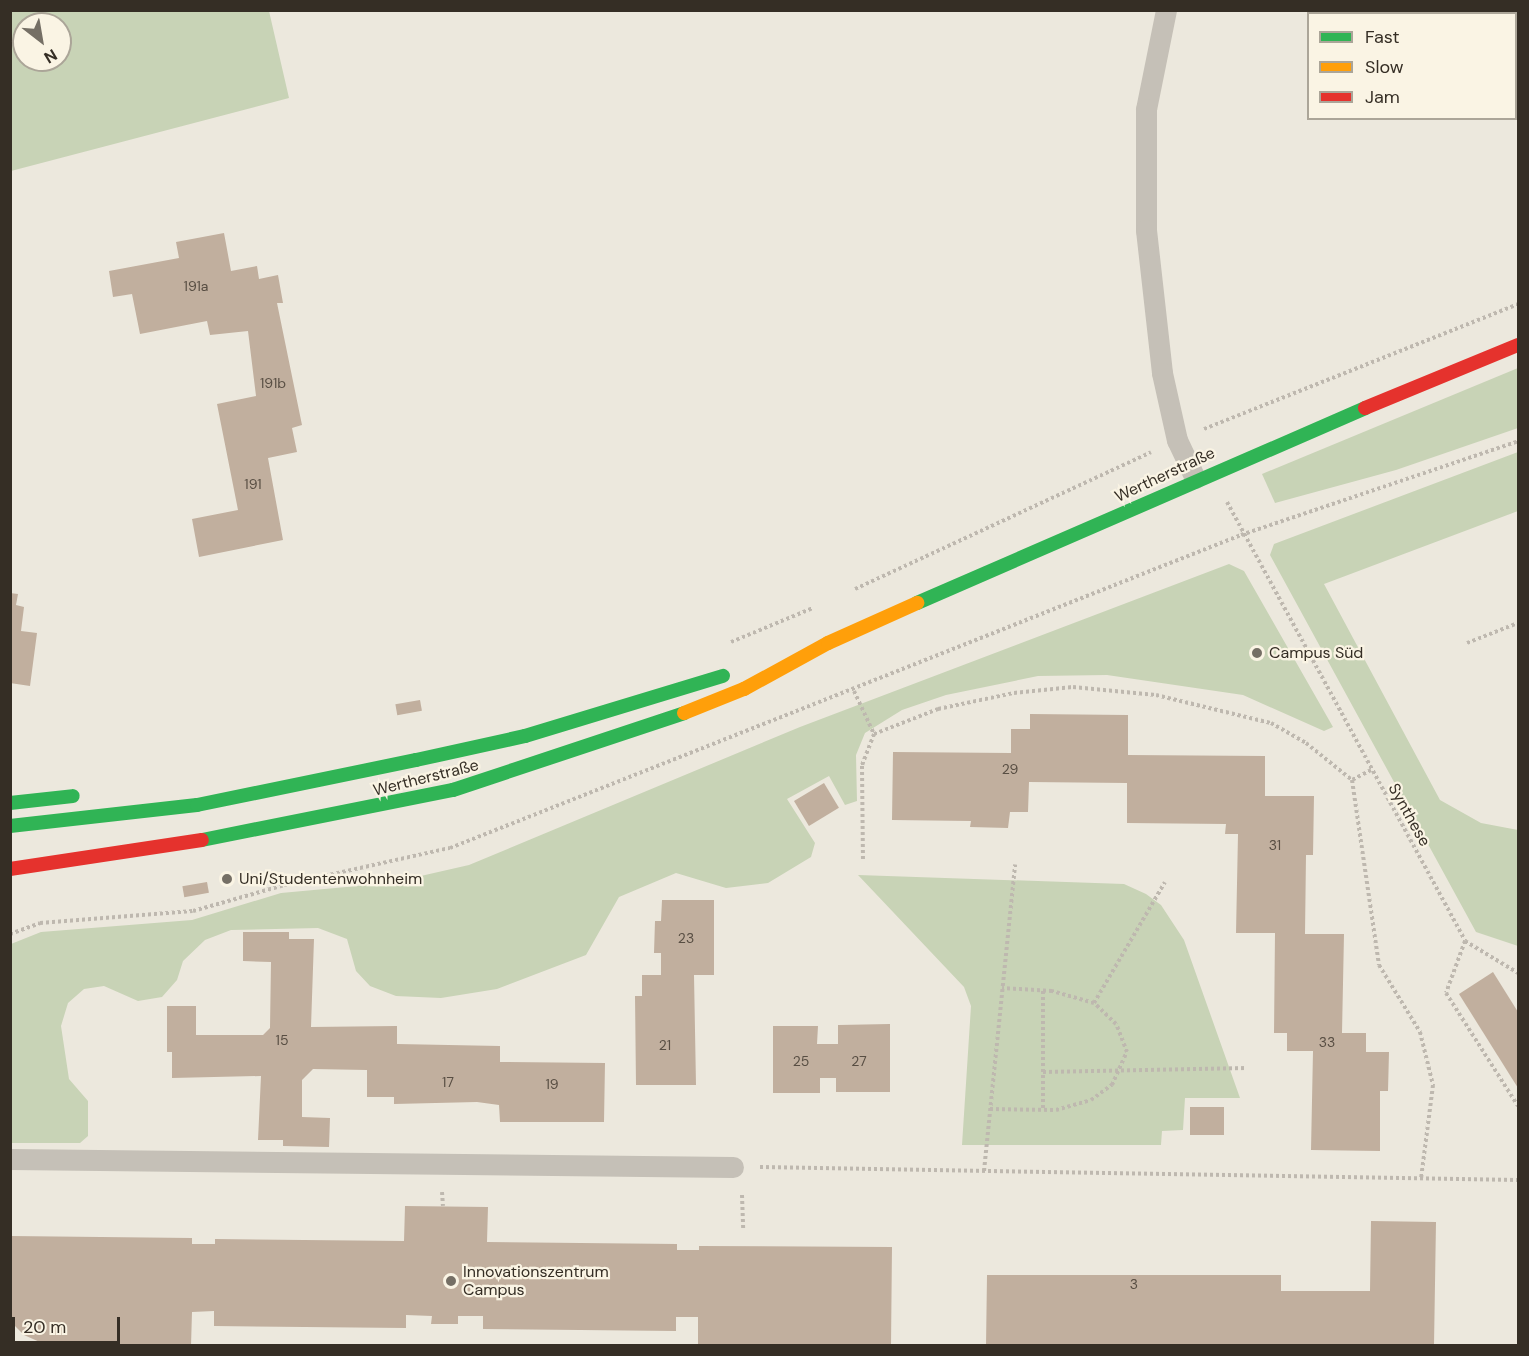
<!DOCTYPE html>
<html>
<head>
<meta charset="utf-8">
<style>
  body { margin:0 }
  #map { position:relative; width:1529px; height:1356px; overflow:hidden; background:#ece8dd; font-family:"DM Sans",sans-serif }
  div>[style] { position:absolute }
  .green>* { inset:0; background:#c8d3b6 }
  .building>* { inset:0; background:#c1af9e; transform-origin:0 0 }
  .path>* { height:4px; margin-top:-2px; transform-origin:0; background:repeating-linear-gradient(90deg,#beb8af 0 3px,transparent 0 6px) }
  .lane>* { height:21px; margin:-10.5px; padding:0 10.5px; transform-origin:10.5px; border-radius:10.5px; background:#c5c0b7 }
  .street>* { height:33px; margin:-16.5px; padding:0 16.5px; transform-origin:16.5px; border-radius:16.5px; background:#c5c0b7 }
  .fast>* { height:14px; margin:-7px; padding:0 7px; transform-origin:7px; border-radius:7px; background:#30b455 }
  .slow>* { height:14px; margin:-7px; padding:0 7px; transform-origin:7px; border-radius:7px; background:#ff9f0a }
  .jam>* { height:14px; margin:-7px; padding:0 7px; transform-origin:7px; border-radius:7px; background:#e5322d }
  .dots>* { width:16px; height:16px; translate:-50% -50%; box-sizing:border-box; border:3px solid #faf4e4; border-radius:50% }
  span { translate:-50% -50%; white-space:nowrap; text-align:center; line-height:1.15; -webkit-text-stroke:4.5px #faf4e4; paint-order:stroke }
  .number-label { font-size:14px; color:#584e43 }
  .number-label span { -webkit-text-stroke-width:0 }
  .street-label { font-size:16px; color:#352e25 }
  .poi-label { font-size:16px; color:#352e25 }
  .left { translate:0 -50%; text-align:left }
  .frame { position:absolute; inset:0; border:12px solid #352e25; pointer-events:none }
  .legend { position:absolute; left:1307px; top:12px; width:210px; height:108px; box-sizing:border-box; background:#faf4e4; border:2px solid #aba598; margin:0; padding:8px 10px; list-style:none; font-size:18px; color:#352e25 }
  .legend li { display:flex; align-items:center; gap:12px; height:30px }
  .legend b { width:30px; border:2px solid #aba598 }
  .north { position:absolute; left:12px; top:12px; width:60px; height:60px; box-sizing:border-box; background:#faf4e4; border:2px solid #aba598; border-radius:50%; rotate:149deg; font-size:16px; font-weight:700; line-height:24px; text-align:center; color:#352e25 }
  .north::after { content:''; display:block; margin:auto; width:21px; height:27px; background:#756f65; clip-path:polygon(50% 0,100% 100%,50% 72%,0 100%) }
  .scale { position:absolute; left:12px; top:1317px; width:108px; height:27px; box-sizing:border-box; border:3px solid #352e25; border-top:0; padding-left:8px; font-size:18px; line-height:21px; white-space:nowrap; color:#352e25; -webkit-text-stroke:4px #faf4e4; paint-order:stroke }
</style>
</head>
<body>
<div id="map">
  <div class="green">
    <div style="clip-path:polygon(evenodd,11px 10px,269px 11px,289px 98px,11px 171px,11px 10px,24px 24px,60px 24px,60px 60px,24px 60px,24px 24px)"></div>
    <div style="clip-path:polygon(1518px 368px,1518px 428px,1396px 470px,1275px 503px,1262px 474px)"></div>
    <div style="clip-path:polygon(1518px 452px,1518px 511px,1324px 584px,1440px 800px,1481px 823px,1518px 830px,1518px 946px,1476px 932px,1270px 555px,1274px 544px)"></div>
    <div style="clip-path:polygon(1229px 564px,1244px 571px,1333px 727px,1324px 731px,1243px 695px,1107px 675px,1038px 676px,946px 695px,902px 710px,865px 733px,856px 755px,857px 801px,845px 805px,829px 776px,787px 799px,815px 843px,811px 857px,768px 883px,726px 888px,676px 873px,619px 897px,586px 955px,497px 989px,441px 998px,396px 996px,370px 986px,356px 971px,347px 939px,318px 928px,231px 930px,205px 940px,183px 961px,177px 980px,162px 997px,138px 1001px,104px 986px,84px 989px,68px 1003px,61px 1026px,69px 1079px,88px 1101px,88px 1136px,80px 1143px,11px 1143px,11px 944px,41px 932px,192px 920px,281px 893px,390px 883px,469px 865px,800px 727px)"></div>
    <div style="clip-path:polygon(858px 875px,1124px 884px,1146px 894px,1161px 905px,1184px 940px,1240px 1098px,1185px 1098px,1183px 1130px,1162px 1131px,1161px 1145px,962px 1145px,971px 1006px,964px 987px)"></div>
  </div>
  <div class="building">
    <div style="clip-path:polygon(224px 233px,231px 271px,257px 266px,259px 279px,278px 275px,283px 303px,277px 303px,302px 425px,292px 428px,297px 452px,268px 458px,283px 540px,199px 557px,192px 519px,238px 510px,217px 404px,256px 396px,248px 331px,210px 335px,207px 321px,140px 334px,132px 294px,113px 297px,109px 271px,179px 258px,176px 242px)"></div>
    <div style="clip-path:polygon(10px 593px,18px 594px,16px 605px,24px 607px,21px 631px,37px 633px,30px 686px,10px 683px)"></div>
    <div style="left:420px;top:700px;width:11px;height:25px;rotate:80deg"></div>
    <div style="clip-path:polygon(1030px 714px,1128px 715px,1128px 755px,1265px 756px,1265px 796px,1314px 796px,1313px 855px,1306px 855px,1305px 934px,1344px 934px,1342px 1033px,1366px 1033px,1366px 1052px,1389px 1052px,1388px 1091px,1380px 1091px,1380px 1151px,1311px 1150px,1313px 1051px,1287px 1051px,1287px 1033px,1274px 1033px,1275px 933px,1236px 933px,1238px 834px,1225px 834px,1226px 824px,1127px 823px,1127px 783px,1029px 782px,1028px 812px,1010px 812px,1008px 828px,970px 827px,971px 821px,892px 820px,893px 752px,1011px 753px,1011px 729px,1030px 729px)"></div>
    <div style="left:824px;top:783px;width:29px;height:35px;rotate:59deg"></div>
    <div style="left:207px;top:882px;width:11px;height:25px;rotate:80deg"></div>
    <div style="clip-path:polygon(662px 900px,714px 900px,714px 975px,694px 975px,696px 1085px,636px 1085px,635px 996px,642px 996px,642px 975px,661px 975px,661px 953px,654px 953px,655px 921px,661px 921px)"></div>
    <div style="clip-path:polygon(243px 932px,289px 932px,289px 939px,314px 939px,311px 1027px,397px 1026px,397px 1044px,500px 1046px,500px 1062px,605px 1063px,604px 1122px,500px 1122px,499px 1105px,477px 1102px,394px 1104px,394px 1097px,367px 1097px,367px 1070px,313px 1069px,302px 1080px,302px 1117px,330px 1118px,329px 1147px,283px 1146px,283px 1140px,258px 1140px,261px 1076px,172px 1078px,172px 1052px,167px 1052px,167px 1006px,196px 1006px,196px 1035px,263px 1035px,270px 1028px,271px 962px,243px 961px)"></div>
    <div style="clip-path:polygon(1493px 972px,1518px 1012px,1518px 1088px,1459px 994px)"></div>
    <div style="clip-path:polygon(890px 1024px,890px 1092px,836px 1092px,836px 1078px,820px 1078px,820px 1093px,773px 1093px,773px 1026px,818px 1026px,817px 1044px,838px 1044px,838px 1025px)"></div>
    <div style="left:1224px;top:1107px;width:28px;height:34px;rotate:90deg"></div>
    <div style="clip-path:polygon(405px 1206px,488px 1207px,487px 1242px,677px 1244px,677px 1250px,699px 1250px,699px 1246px,892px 1247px,891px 1346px,698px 1346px,698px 1317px,676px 1317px,676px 1331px,483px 1329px,483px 1316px,458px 1316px,458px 1324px,431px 1324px,432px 1316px,406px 1315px,406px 1328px,214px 1326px,214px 1311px,192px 1312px,191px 1346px,42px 1343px,24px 1335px,10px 1321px,10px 1236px,192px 1238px,192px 1244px,215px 1244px,215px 1239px,404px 1241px)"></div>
    <div style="clip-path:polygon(1371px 1221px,1436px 1222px,1434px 1346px,986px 1346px,987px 1275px,1281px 1275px,1281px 1291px,1370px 1291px)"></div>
  </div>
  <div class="path">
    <div style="left:1204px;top:429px;width:338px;rotate:-21.7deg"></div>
    <div style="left:1227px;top:502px;width:499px;rotate:61.5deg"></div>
    <div style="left:1465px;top:941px;width:55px;rotate:110.1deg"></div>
    <div style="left:1446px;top:993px;width:134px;rotate:57.5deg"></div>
    <div style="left:855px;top:589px;width:326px;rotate:-24.8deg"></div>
    <div style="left:731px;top:642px;width:89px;rotate:-22.5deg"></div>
    <div style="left:1467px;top:643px;width:55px;rotate:-21.4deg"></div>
    <div style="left:854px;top:691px;width:47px;rotate:65.1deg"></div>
    <div style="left:874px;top:734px;width:34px;rotate:111deg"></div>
    <div style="left:862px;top:766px;width:94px;rotate:89.4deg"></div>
    <div style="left:874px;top:734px;width:69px;rotate:-21.3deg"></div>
    <div style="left:938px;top:709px;width:78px;rotate:-11.9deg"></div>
    <div style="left:1014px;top:693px;width:59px;rotate:-5.8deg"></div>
    <div style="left:1073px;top:687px;width:83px;rotate:5.5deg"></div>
    <div style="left:1156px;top:695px;width:118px;rotate:13.7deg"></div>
    <div style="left:1271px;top:723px;width:40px;rotate:29.7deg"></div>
    <div style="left:1306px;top:743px;width:59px;rotate:38.8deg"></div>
    <div style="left:1371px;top:770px;width:21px;rotate:152deg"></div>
    <div style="left:1352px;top:780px;width:187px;rotate:81.7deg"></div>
    <div style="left:1379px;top:965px;width:79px;rotate:58.5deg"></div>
    <div style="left:1420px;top:1032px;width:55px;rotate:76.2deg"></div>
    <div style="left:1433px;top:1085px;width:95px;rotate:97.3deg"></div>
    <div style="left:10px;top:934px;width:32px;rotate:-20deg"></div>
    <div style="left:40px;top:923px;width:153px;rotate:-4.5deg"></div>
    <div style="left:193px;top:911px;width:95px;rotate:-15.9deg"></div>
    <div style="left:284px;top:885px;width:170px;rotate:-12.6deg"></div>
    <div style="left:450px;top:848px;width:851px;rotate:-21.59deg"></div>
    <div style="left:1241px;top:535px;width:293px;rotate:-18.7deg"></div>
    <div style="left:1465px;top:941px;width:62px;rotate:31.1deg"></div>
    <div style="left:1043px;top:991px;width:120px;rotate:90deg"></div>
    <div style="left:1094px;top:1003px;width:140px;rotate:-59.6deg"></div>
    <div style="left:1043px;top:1072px;width:204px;rotate:-1.1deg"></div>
    <div style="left:990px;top:1109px;width:66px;rotate:0.9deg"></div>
    <div style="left:1056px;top:1110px;width:36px;rotate:-16deg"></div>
    <div style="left:1091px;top:1100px;width:26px;rotate:-36deg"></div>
    <div style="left:1112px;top:1085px;width:36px;rotate:-66deg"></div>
    <div style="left:1127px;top:1052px;width:30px;rotate:-111deg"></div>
    <div style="left:1116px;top:1024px;width:30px;rotate:-136deg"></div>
    <div style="left:1094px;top:1003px;width:44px;rotate:-164.1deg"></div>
    <div style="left:1052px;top:991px;width:50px;rotate:-176.6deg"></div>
    <div style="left:760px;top:1167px;width:758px;rotate:0.98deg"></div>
    <div style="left:984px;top:1171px;width:308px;rotate:-84.2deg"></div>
    <div style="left:442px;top:1192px;width:14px;rotate:86deg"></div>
    <div style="left:742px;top:1195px;width:34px;rotate:88deg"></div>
  </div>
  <div class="lane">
    <div style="left:1166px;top:10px;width:101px;rotate:101.4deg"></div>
    <div style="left:1146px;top:109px;width:121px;rotate:90deg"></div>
    <div style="left:1146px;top:230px;width:144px;rotate:83.6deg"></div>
    <div style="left:1162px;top:373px;width:69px;rotate:77.4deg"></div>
    <div style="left:1177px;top:440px;width:42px;rotate:64.7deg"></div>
    <div style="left:10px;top:1159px;width:723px;rotate:0.63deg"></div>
  </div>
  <div class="street">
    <div style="left:1429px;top:10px;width:6px;rotate:45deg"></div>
    <div style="left:1516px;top:75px;width:3px;rotate:45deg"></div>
  </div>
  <div class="fast">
    <div style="left:917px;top:603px;width:489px;rotate:-23.5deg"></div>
    <div style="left:10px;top:803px;width:63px;rotate:-6.3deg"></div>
    <div style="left:10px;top:826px;width:188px;rotate:-6.4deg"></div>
    <div style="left:197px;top:805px;width:224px;rotate:-11.6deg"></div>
    <div style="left:416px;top:760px;width:112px;rotate:-12.4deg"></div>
    <div style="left:525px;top:736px;width:207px;rotate:-16.9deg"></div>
    <div style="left:202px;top:840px;width:256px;rotate:-11.3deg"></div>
    <div style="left:453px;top:790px;width:243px;rotate:-18.4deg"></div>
  </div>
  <div class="slow">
    <div style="left:684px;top:713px;width:65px;rotate:-21.8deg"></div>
    <div style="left:744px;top:689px;width:96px;rotate:-28.7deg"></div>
    <div style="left:828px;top:643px;width:98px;rotate:-24.2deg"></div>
  </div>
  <div class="jam">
    <div style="left:1365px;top:408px;width:165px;rotate:-22.4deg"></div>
    <div style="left:10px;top:869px;width:194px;rotate:-8.6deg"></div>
  </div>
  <div class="dots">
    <div style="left:1257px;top:653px;background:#756f65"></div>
    <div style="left:227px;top:879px;background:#756f65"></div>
    <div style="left:451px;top:1281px;background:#756f65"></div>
  </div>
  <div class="number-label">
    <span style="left:196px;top:286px">191a</span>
    <span style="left:273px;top:383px">191b</span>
    <span style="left:253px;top:484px">191</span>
    <span style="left:1010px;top:769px">29</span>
    <span style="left:1275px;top:845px">31</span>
    <span style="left:686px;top:938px">23</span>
    <span style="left:282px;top:1040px">15</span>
    <span style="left:1327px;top:1042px">33</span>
    <span style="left:665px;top:1045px">21</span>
    <span style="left:801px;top:1061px">25</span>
    <span style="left:859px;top:1061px">27</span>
    <span style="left:448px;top:1082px">17</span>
    <span style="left:552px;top:1084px">19</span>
    <span style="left:1134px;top:1284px">3</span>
  </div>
  <div class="street-label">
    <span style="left:1165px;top:475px;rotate:-25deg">Wertherstraße</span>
    <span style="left:426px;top:778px;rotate:-14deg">Wertherstraße</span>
    <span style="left:1409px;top:815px;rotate:61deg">Synthese</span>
  </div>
  <div class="poi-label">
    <span class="left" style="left:1269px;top:653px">Campus Süd</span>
    <span class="left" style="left:239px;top:879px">Uni/Studentenwohnheim</span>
    <span class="left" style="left:463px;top:1281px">Innovationszentrum<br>Campus</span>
  </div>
  <div class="frame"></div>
  <ul class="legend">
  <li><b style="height:8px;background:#30b455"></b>Fast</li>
  <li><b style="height:8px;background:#ff9f0a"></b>Slow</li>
  <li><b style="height:8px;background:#e5322d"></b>Jam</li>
  </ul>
  <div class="north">N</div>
  <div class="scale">20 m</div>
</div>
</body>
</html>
